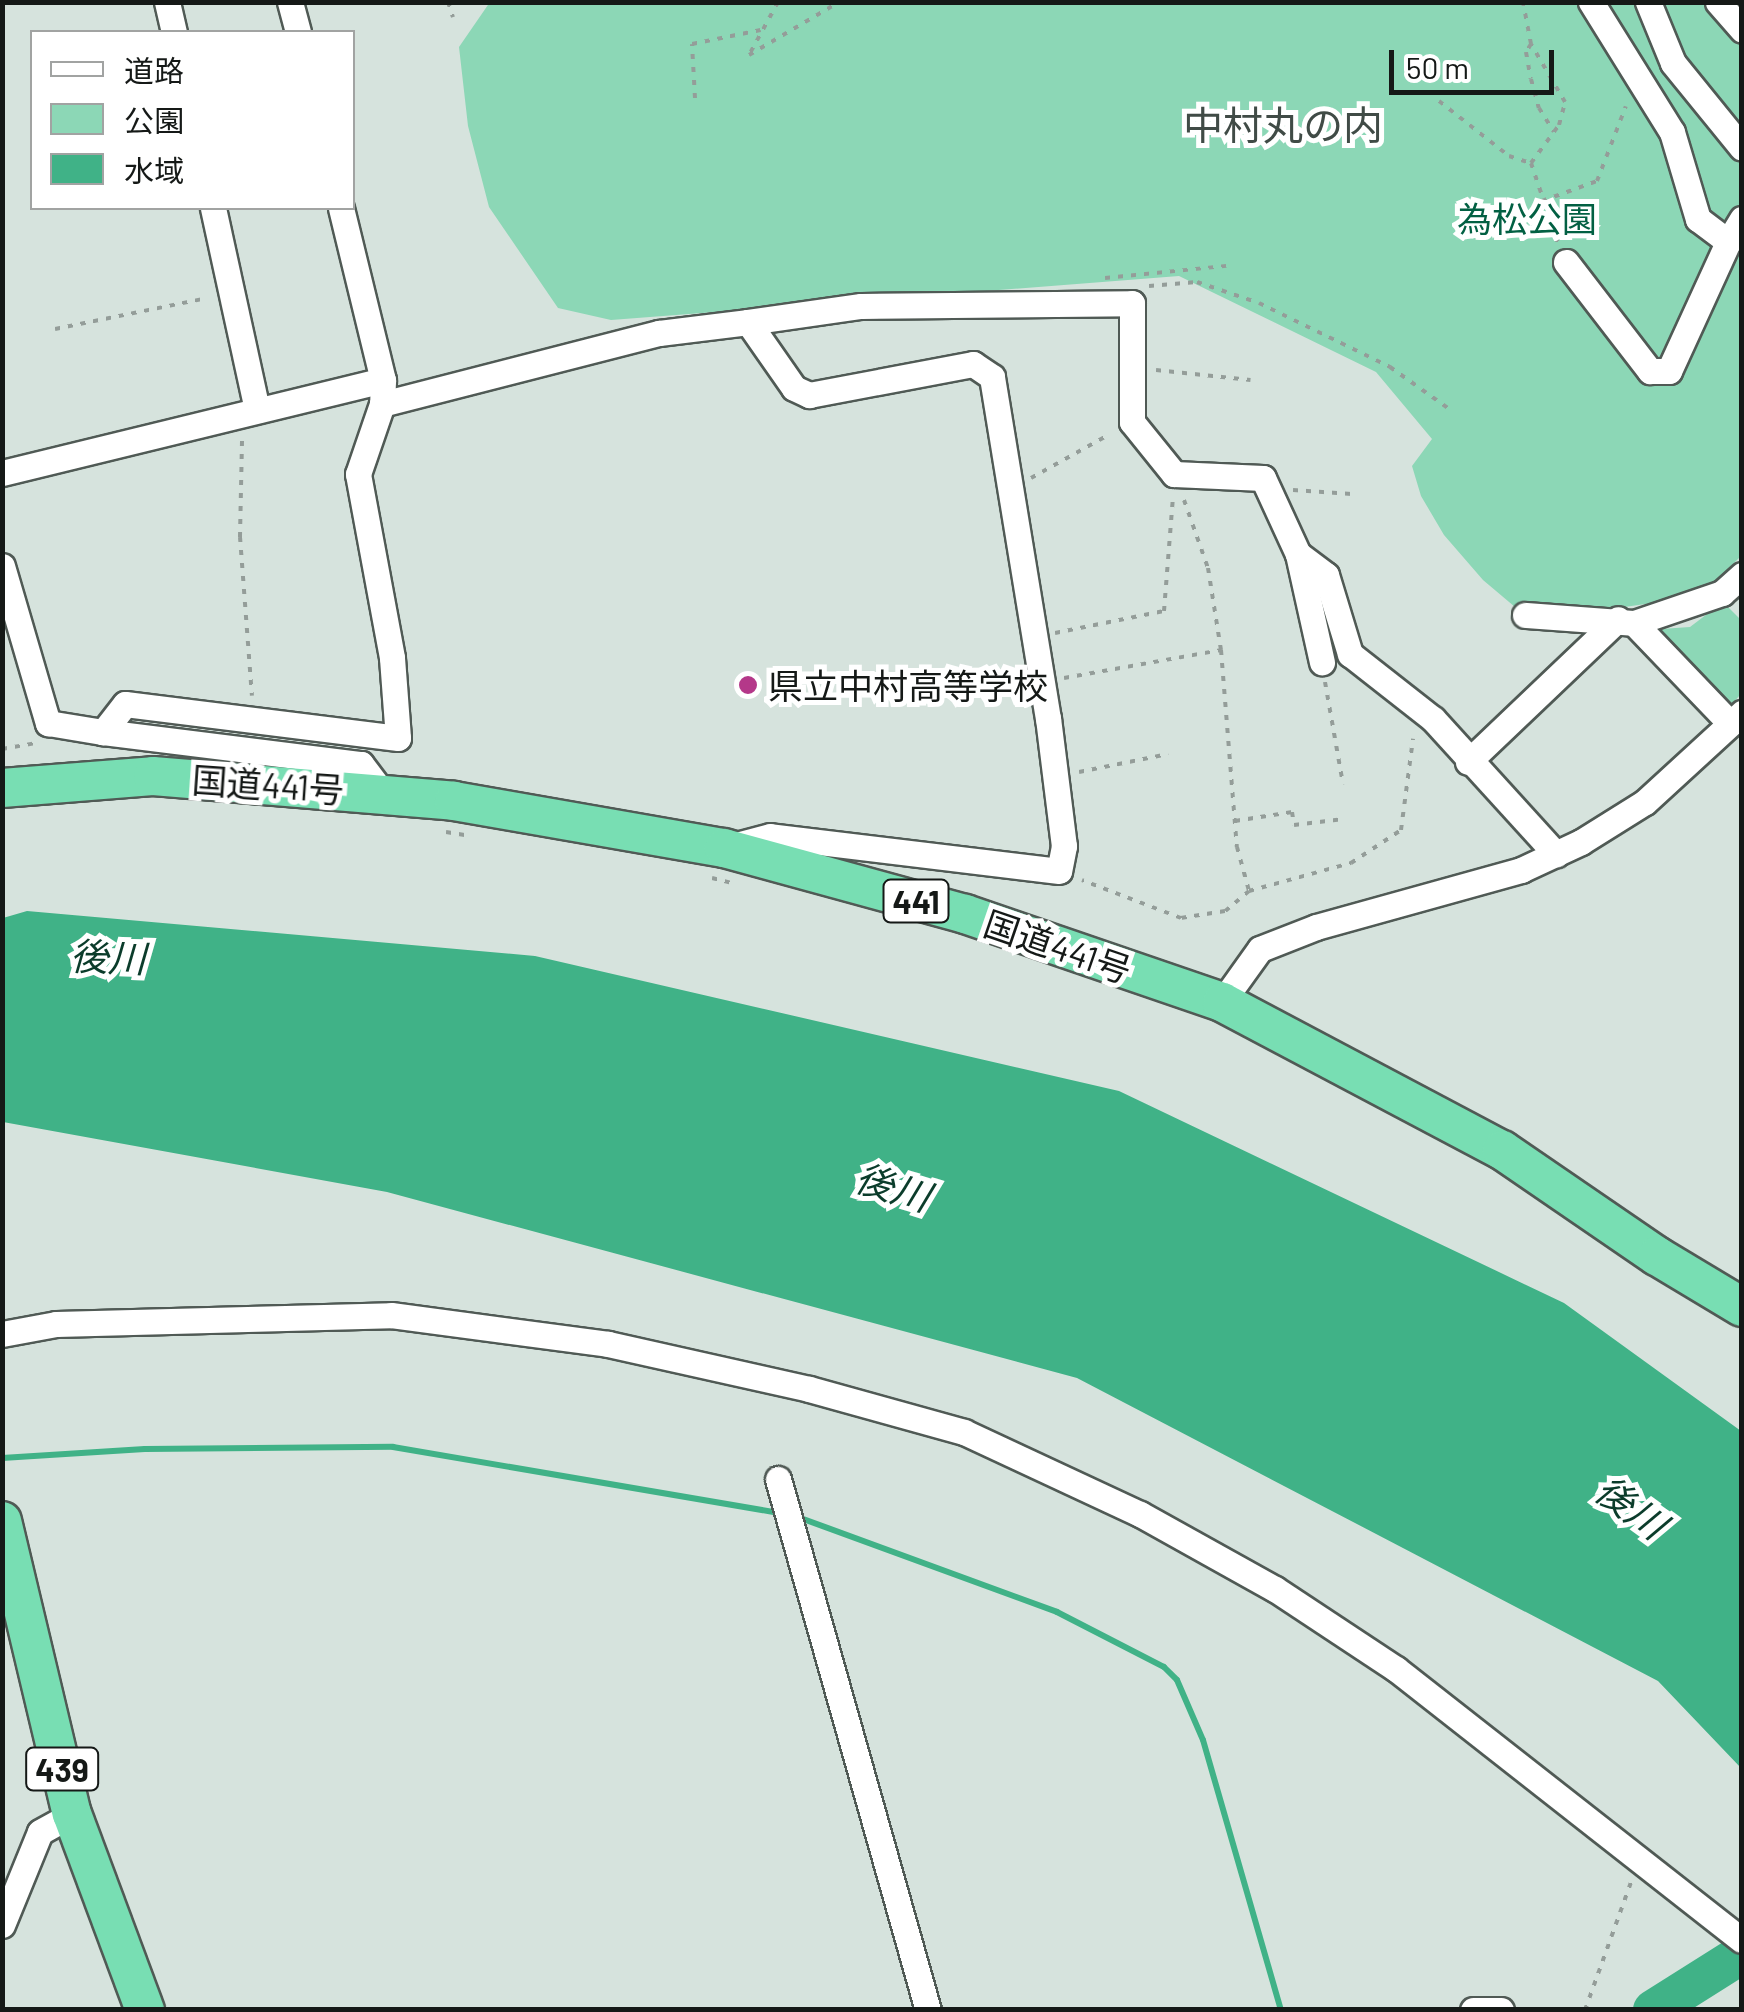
<!DOCTYPE html>
<html>
<head>
<meta charset="utf-8">
<style>
  body { margin:0 }
  #map { position:relative; width:1744px; height:2012px; overflow:hidden; background:#d6e3dd; font-family:Barlow,"Noto Sans JP",sans-serif }
  div>[style] { position:absolute }
  .green>* { inset:0; background:#8cd7b6 }
  .water>* { inset:0; background:#40b287 }
  .stream>* { height:6px; margin:-3px; padding:0 3px; transform-origin:3px; border-radius:3px; background:#40b287 }
  .river>* { height:40px; margin:-20px; padding:0 20px; transform-origin:20px; border-radius:20px; background:#40b287 }
  .path>* { height:4px; margin-top:-2px; transform-origin:0; background:repeating-linear-gradient(90deg,#949d99 0 5px,transparent 0 13px) }
  .roads { filter:drop-shadow(2px 0 #505a55) drop-shadow(-2px 0 #505a55) drop-shadow(0 2px #505a55) drop-shadow(0 -2px #505a55) }
  .minor>* { height:25px; margin:-12.5px; padding:0 12.5px; transform-origin:12.5px; border-radius:12.5px; background:#fff }
  .highway>* { height:38px; margin:-19px; padding:0 19px; transform-origin:19px; border-radius:19px; background:#78deb3 }
  .dots>* { width:28px; height:28px; translate:-50% -50%; box-sizing:border-box; border:5px solid #fff; border-radius:50% }
  span { translate:-50% -50%; white-space:nowrap; text-align:center; line-height:1.15; -webkit-text-stroke:10px #fff; paint-order:stroke }
  .shield-label span { padding:2px 8px; background:#fff; border:2px solid; border-radius:8px; -webkit-text-stroke-width:0 }
  .shield-label { font-size:32px; color:#151917; font-weight:700 }
  .park-label { font-size:35px; color:#026043 }
  .poi-label { font-size:35px; color:#151917 }
  .left { translate:0 -50%; text-align:left }
  .street-label { font-size:35px; color:#151917 }
  .water-label { font-size:38px; color:#0b3c2b; font-style:italic }
  .quarter-label { font-size:40px; color:#404b46 }
  .frame { position:absolute; inset:0; border:5px solid #151917; pointer-events:none }
  .legend { position:absolute; left:30px; top:30px; width:325px; height:180px; box-sizing:border-box; background:#fff; border:2px solid #a1a3a2; margin:0; padding:12px 18px; list-style:none; font-size:30px; color:#151917 }
  .legend li { display:flex; align-items:center; gap:20px; height:50px }
  .legend b { width:50px; border:2px solid #a1a3a2 }
  .scale { position:absolute; left:1389px; top:50px; width:165px; height:45px; box-sizing:border-box; border:5px solid #151917; border-top:0; padding-left:12px; font-size:30px; line-height:35px; white-space:nowrap; color:#151917; -webkit-text-stroke:8px #fff; paint-order:stroke }
</style>
</head>
<body>
<div id="map">
  <div class="green">
    <div style="clip-path:polygon(490px 2px,1741px 3px,1741px 556px,1714px 583px,1681px 599px,1610px 609px,1535px 611px,1515px 607px,1483px 580px,1444px 535px,1421px 496px,1412px 466px,1432px 439px,1376px 372px,1179px 276px,611px 320px,558px 308px,489px 207px,468px 126px,459px 47px)"></div>
    <div style="clip-path:polygon(1723px 602px,1741px 620px,1741px 694px,1728px 708px,1657px 636px,1661px 629px,1690px 627px)"></div>
  </div>
  <div class="water">
    <div style="clip-path:polygon(27px 911px,535px 956px,1119px 1091px,1564px 1303px,1741px 1431px,1741px 1768px,1658px 1681px,1077px 1378px,387px 1192px,3px 1122px,3px 918px)"></div>
  </div>
  <div class="stream">
    <div style="left:2px;top:1458px;width:143px;rotate:-3.6deg"></div>
    <div style="left:145px;top:1449px;width:248px;rotate:-0.5deg"></div>
    <div style="left:393px;top:1447px;width:396px;rotate:9.7deg"></div>
    <div style="left:795px;top:1516px;width:279px;rotate:20.1deg"></div>
    <div style="left:1057px;top:1612px;width:120px;rotate:27.2deg"></div>
    <div style="left:1164px;top:1667px;width:18px;rotate:45deg"></div>
    <div style="left:1177px;top:1680px;width:65px;rotate:66.6deg"></div>
    <div style="left:1203px;top:1740px;width:281px;rotate:73.9deg"></div>
  </div>
  <div class="river">
    <div style="left:1653px;top:2010px;width:105px;rotate:-32.2deg"></div>
  </div>
  <div class="path">
    <div style="left:448px;top:2px;width:16px;rotate:72deg"></div>
    <div style="left:778px;top:2px;width:60px;rotate:118.7deg"></div>
    <div style="left:749px;top:55px;width:104px;rotate:-30.5deg"></div>
    <div style="left:1531px;top:44px;width:9px;rotate:122deg"></div>
    <div style="left:1526px;top:52px;width:27px;rotate:80deg"></div>
    <div style="left:1531px;top:79px;width:30px;rotate:75deg"></div>
    <div style="left:1539px;top:108px;width:28px;rotate:58deg"></div>
    <div style="left:695px;top:98px;width:54px;rotate:-93.2deg"></div>
    <div style="left:692px;top:44px;width:70px;rotate:-11.5deg"></div>
    <div style="left:1439px;top:101px;width:89px;rotate:38.2deg"></div>
    <div style="left:1509px;top:156px;width:23px;rotate:18deg"></div>
    <div style="left:1531px;top:163px;width:47px;rotate:-53.6deg"></div>
    <div style="left:1559px;top:125px;width:24px;rotate:-75deg"></div>
    <div style="left:1565px;top:102px;width:67px;rotate:-120.4deg"></div>
    <div style="left:1531px;top:44px;width:43px;rotate:-100.8deg"></div>
    <div style="left:1531px;top:163px;width:84px;rotate:71.4deg"></div>
    <div style="left:1542px;top:201px;width:59px;rotate:-20deg"></div>
    <div style="left:1597px;top:181px;width:80px;rotate:-68.9deg"></div>
    <div style="left:1105px;top:278px;width:122px;rotate:-5.7deg"></div>
    <div style="left:1149px;top:286px;width:48px;rotate:-4.8deg"></div>
    <div style="left:1197px;top:282px;width:65px;rotate:18.7deg"></div>
    <div style="left:1259px;top:303px;width:146px;rotate:26deg"></div>
    <div style="left:1390px;top:367px;width:72px;rotate:35.4deg"></div>
    <div style="left:55px;top:329px;width:155px;rotate:-11.5deg"></div>
    <div style="left:1156px;top:370px;width:95px;rotate:6.1deg"></div>
    <div style="left:242px;top:441px;width:96px;rotate:91.2deg"></div>
    <div style="left:240px;top:537px;width:159px;rotate:85.7deg"></div>
    <div style="left:1031px;top:478px;width:90px;rotate:-29.1deg"></div>
    <div style="left:1293px;top:490px;width:59px;rotate:3.9deg"></div>
    <div style="left:1184px;top:500px;width:72px;rotate:70.6deg"></div>
    <div style="left:1208px;top:568px;width:83px;rotate:81deg"></div>
    <div style="left:1055px;top:633px;width:111px;rotate:-11.4deg"></div>
    <div style="left:1164px;top:611px;width:114px;rotate:-85.5deg"></div>
    <div style="left:1064px;top:678px;width:159px;rotate:-10.1deg"></div>
    <div style="left:1221px;top:650px;width:198px;rotate:85.4deg"></div>
    <div style="left:1237px;top:847px;width:46px;rotate:74.7deg"></div>
    <div style="left:1249px;top:891px;width:31px;rotate:140deg"></div>
    <div style="left:1225px;top:911px;width:45px;rotate:171deg"></div>
    <div style="left:1181px;top:918px;width:106px;rotate:-159deg"></div>
    <div style="left:1325px;top:682px;width:104px;rotate:80deg"></div>
    <div style="left:2px;top:749px;width:34px;rotate:-10deg"></div>
    <div style="left:1079px;top:772px;width:91px;rotate:-11.4deg"></div>
    <div style="left:1235px;top:821px;width:58px;rotate:-9deg"></div>
    <div style="left:1292px;top:812px;width:13px;rotate:81deg"></div>
    <div style="left:1294px;top:825px;width:50px;rotate:-6.8deg"></div>
    <div style="left:446px;top:832px;width:25px;rotate:9deg"></div>
    <div style="left:712px;top:878px;width:21px;rotate:14deg"></div>
    <div style="left:1249px;top:891px;width:106px;rotate:-15.4deg"></div>
    <div style="left:1351px;top:863px;width:60px;rotate:-33.4deg"></div>
    <div style="left:1401px;top:830px;width:92px;rotate:-82.5deg"></div>
    <div style="left:1585px;top:2010px;width:136px;rotate:-70.2deg"></div>
  </div>
  <div class="roads">
    <div class="minor">
      <div style="left:167px;top:2px;width:31px;rotate:77deg"></div>
      <div style="left:290px;top:2px;width:31px;rotate:75deg"></div>
      <div style="left:1591px;top:2px;width:153px;rotate:58.1deg"></div>
      <div style="left:1672px;top:132px;width:91px;rotate:73.4deg"></div>
      <div style="left:1698px;top:219px;width:38px;rotate:37deg"></div>
      <div style="left:1728px;top:242px;width:27px;rotate:-59deg"></div>
      <div style="left:1648px;top:2px;width:66px;rotate:67.7deg"></div>
      <div style="left:1673px;top:63px;width:109px;rotate:50.9deg"></div>
      <div style="left:1718px;top:2px;width:37px;rotate:49deg"></div>
      <div style="left:213px;top:208px;width:207px;rotate:77.7deg"></div>
      <div style="left:341px;top:208px;width:177px;rotate:76.3deg"></div>
      <div style="left:383px;top:380px;width:24px;rotate:92deg"></div>
      <div style="left:382px;top:404px;width:286px;rotate:-14.4deg"></div>
      <div style="left:659px;top:333px;width:90px;rotate:-7deg"></div>
      <div style="left:748px;top:322px;width:80px;rotate:55.1deg"></div>
      <div style="left:794px;top:388px;width:17px;rotate:25deg"></div>
      <div style="left:809px;top:395px;width:167px;rotate:-10.7deg"></div>
      <div style="left:973px;top:364px;width:23px;rotate:34deg"></div>
      <div style="left:992px;top:377px;width:346px;rotate:80.7deg"></div>
      <div style="left:1048px;top:718px;width:129px;rotate:82.9deg"></div>
      <div style="left:1064px;top:846px;width:25px;rotate:101deg"></div>
      <div style="left:1059px;top:871px;width:291px;rotate:-173.1deg"></div>
      <div style="left:770px;top:836px;width:42px;rotate:165deg"></div>
      <div style="left:1566px;top:262px;width:138px;rotate:52.4deg"></div>
      <div style="left:1650px;top:371px;width:19px"></div>
      <div style="left:1669px;top:371px;width:142px;rotate:-65.4deg"></div>
      <div style="left:748px;top:322px;width:114px;rotate:-8.1deg"></div>
      <div style="left:861px;top:306px;width:271px;rotate:-0.6deg"></div>
      <div style="left:1132px;top:303px;width:119px;rotate:90deg"></div>
      <div style="left:1132px;top:422px;width:67px;rotate:51.1deg"></div>
      <div style="left:1174px;top:474px;width:89px;rotate:2.6deg"></div>
      <div style="left:1263px;top:478px;width:84px;rotate:65.3deg"></div>
      <div style="left:1298px;top:554px;width:111px;rotate:77.5deg"></div>
      <div style="left:382px;top:404px;width:74px;rotate:108.9deg"></div>
      <div style="left:358px;top:474px;width:187px;rotate:79.5deg"></div>
      <div style="left:392px;top:658px;width:80px;rotate:85.7deg"></div>
      <div style="left:398px;top:738px;width:275px;rotate:-172.9deg"></div>
      <div style="left:125px;top:704px;width:36px;rotate:128deg"></div>
      <div style="left:103px;top:732px;width:260px;rotate:7.1deg"></div>
      <div style="left:361px;top:764px;width:36px;rotate:53deg"></div>
      <div style="left:2px;top:473px;width:392px;rotate:-13.7deg"></div>
      <div style="left:1298px;top:554px;width:35px;rotate:37deg"></div>
      <div style="left:1326px;top:575px;width:83px;rotate:73.1deg"></div>
      <div style="left:1350px;top:654px;width:105px;rotate:38.1deg"></div>
      <div style="left:1433px;top:719px;width:183px;rotate:47.7deg"></div>
      <div style="left:2px;top:566px;width:164px;rotate:73.7deg"></div>
      <div style="left:48px;top:723px;width:56px;rotate:9.3deg"></div>
      <div style="left:1525px;top:615px;width:109px;rotate:4.2deg"></div>
      <div style="left:1634px;top:623px;width:139px;rotate:46.2deg"></div>
      <div style="left:1634px;top:623px;width:93px;rotate:-18.8deg"></div>
      <div style="left:1722px;top:593px;width:27px;rotate:-42deg"></div>
      <div style="left:1468px;top:762px;width:207px;rotate:-43.6deg"></div>
      <div style="left:1222px;top:1002px;width:65px;rotate:-54.4deg"></div>
      <div style="left:1260px;top:949px;width:60px;rotate:-21.4deg"></div>
      <div style="left:1316px;top:927px;width:213px;rotate:-15.5deg"></div>
      <div style="left:1521px;top:870px;width:66px;rotate:-25deg"></div>
      <div style="left:1581px;top:842px;width:75px;rotate:-32deg"></div>
      <div style="left:1645px;top:802px;width:132px;rotate:-42.5deg"></div>
      <div style="left:2px;top:1334px;width:55px;rotate:-10.5deg"></div>
      <div style="left:56px;top:1324px;width:335px;rotate:-1.5deg"></div>
      <div style="left:391px;top:1315px;width:219px;rotate:7.6deg"></div>
      <div style="left:608px;top:1344px;width:206px;rotate:12.6deg"></div>
      <div style="left:809px;top:1389px;width:161px;rotate:15.5deg"></div>
      <div style="left:964px;top:1432px;width:194px;rotate:25deg"></div>
      <div style="left:1140px;top:1514px;width:154px;rotate:29.1deg"></div>
      <div style="left:1275px;top:1589px;width:145px;rotate:33.5deg"></div>
      <div style="left:1396px;top:1669px;width:439px;rotate:38.1deg"></div>
      <div style="left:778px;top:1479px;width:552px;rotate:74.23deg"></div>
      <div style="left:2px;top:1925px;width:100px;rotate:-67.8deg"></div>
      <div style="left:40px;top:1832px;width:37px;rotate:-29deg"></div>
      <div style="left:1473px;top:2010px;width:28px"></div>
    </div>
    <div class="highway">
      <div style="left:2px;top:788px;width:151px;rotate:-4.5deg"></div>
      <div style="left:153px;top:776px;width:302px;rotate:4.7deg"></div>
      <div style="left:454px;top:801px;width:274px;rotate:9.9deg"></div>
      <div style="left:724px;top:848px;width:250px;rotate:15.3deg"></div>
      <div style="left:965px;top:914px;width:272px;rotate:18.9deg"></div>
      <div style="left:1222px;top:1002px;width:317px;rotate:27.9deg"></div>
      <div style="left:1502px;top:1150px;width:188px;rotate:34.4deg"></div>
      <div style="left:1657px;top:1256px;width:99px;rotate:31deg"></div>
      <div style="left:2px;top:1521px;width:301px;rotate:76.6deg"></div>
      <div style="left:72px;top:1814px;width:209px;rotate:69.6deg"></div>
    </div>
  </div>
  <div class="dots">
    <div style="left:748px;top:685px;background:#b43889"></div>
  </div>
  <div class="shield-label">
    <span style="left:916px;top:901px">441</span>
    <span style="left:62px;top:1769px">439</span>
  </div>
  <div class="park-label">
    <span style="left:1527px;top:218px">為松公園</span>
  </div>
  <div class="poi-label">
    <span class="left" style="left:768px;top:685px">県立中村高等学校</span>
  </div>
  <div class="street-label">
    <span style="left:268px;top:784px;rotate:4deg">国道441号</span>
    <span style="left:1058px;top:946px;rotate:19deg">国道441号</span>
  </div>
  <div class="water-label">
    <span style="left:108px;top:957px;rotate:2deg">後川</span>
    <span style="left:893px;top:1187px;rotate:17deg">後川</span>
    <span style="left:1631px;top:1507px;rotate:36deg">後川</span>
  </div>
  <div class="quarter-label">
    <span style="left:1283px;top:124px">中村丸の内</span>
  </div>
  <div class="frame"></div>
  <ul class="legend">
  <li><b style="height:12px;background:#fff"></b>道路</li>
  <li><b style="height:28px;background:#8cd7b6"></b>公園</li>
  <li><b style="height:28px;background:#40b287"></b>水域</li>
  </ul>
  <div class="scale">50 m</div>
</div>
</body>
</html>
